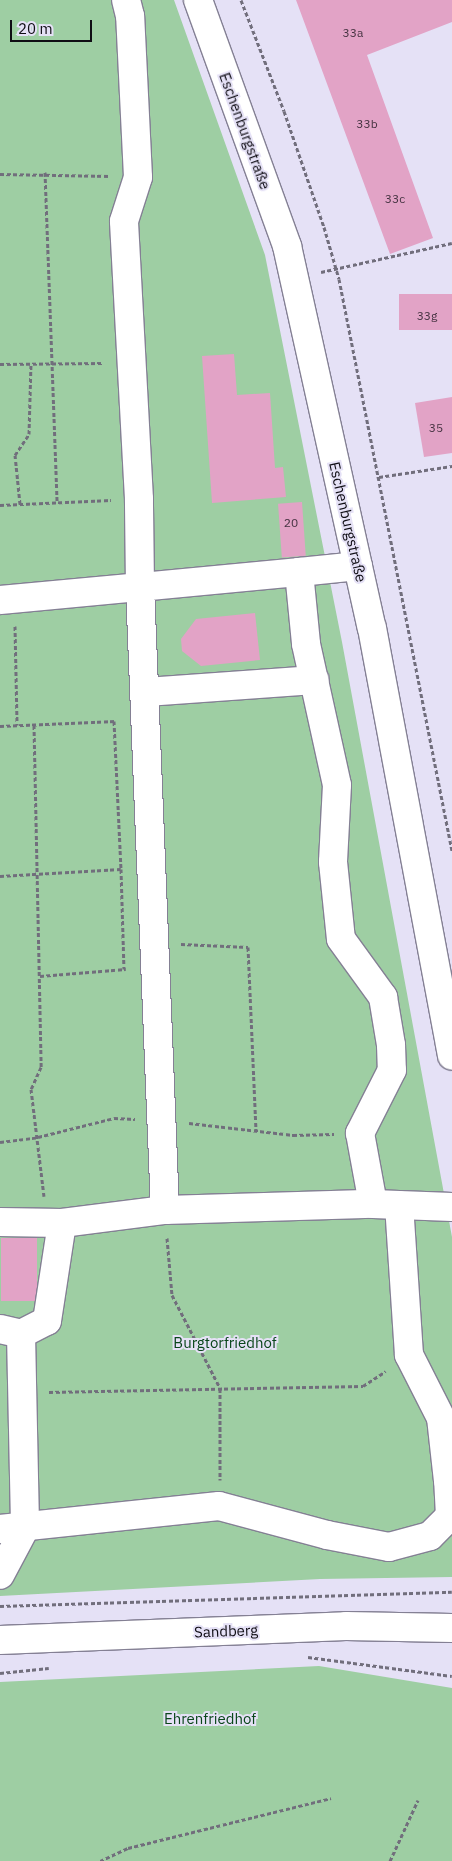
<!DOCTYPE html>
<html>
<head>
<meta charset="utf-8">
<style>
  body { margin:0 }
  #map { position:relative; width:452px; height:1861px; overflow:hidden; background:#e5e1f6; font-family:"IBM Plex Sans",sans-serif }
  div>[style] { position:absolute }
  .green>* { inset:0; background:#9ecea3 }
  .building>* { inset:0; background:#e2a3c6; transform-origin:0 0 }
  .path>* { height:3px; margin-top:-1.5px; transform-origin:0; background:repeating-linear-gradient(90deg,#716e7c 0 4px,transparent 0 6.5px) }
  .roads { filter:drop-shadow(1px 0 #848094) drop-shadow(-1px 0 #848094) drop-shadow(0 1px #848094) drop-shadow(0 -1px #848094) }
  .minor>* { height:28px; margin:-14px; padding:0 14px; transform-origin:14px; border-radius:14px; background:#fff }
  .major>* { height:28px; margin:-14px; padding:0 14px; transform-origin:14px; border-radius:14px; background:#fff }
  span { translate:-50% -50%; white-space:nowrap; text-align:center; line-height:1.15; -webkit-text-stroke:4px #e5e1f6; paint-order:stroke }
  .number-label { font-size:12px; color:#443240 }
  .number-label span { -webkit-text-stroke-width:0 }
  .street-label { font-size:15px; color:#0f0d14 }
  .park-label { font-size:15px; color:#09461a }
  .scale { position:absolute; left:10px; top:20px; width:82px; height:22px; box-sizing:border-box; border:2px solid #0f0d14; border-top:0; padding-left:6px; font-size:15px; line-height:18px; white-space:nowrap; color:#0f0d14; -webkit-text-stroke:4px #e5e1f6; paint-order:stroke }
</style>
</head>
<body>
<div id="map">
  <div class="green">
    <div style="clip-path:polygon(0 0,174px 0,265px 255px,342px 642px,452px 1237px,452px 1577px,320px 1579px,0 1596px)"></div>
    <div style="clip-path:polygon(319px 1666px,452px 1688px,452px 1861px,0 1861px,0 1682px)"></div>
  </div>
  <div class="building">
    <div style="clip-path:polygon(296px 0,452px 0,452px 22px,367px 55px,433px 238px,390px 254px)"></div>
    <div style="left:452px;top:294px;width:36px;height:53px;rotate:90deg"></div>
    <div style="clip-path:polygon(234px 354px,237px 395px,270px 393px,275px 468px,283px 467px,286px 497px,212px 503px,202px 356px)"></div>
    <div style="clip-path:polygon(452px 397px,452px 453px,424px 457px,415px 403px)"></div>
    <div style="left:302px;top:502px;width:54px;height:24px;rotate:86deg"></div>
    <div style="clip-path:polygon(255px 613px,260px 660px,201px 666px,182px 651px,181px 639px,196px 619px)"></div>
    <div style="left:1px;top:1238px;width:36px;height:63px"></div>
  </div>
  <div class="path">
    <div style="left:241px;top:0;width:119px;rotate:68.8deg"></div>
    <div style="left:284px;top:111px;width:123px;rotate:71deg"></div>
    <div style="left:324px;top:227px;width:54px;rotate:73.9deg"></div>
    <div style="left:339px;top:279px;width:583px;rotate:78.82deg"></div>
    <div style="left:45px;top:172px;width:330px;rotate:87.9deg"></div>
    <div style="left:0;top:174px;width:110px;rotate:1deg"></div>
    <div style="left:321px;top:272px;width:134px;rotate:-12.5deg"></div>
    <div style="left:0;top:364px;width:104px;rotate:-0.6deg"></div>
    <div style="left:379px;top:477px;width:74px;rotate:-8.6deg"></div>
    <div style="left:20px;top:504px;width:49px;rotate:-95.8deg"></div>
    <div style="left:15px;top:455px;width:25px;rotate:-56deg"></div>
    <div style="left:29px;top:434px;width:70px;rotate:-88.4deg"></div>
    <div style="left:0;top:505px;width:111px;rotate:-2.6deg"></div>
    <div style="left:15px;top:626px;width:99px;rotate:88.8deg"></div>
    <div style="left:114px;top:721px;width:148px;rotate:87.3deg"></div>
    <div style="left:34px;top:725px;width:342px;rotate:88.8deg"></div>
    <div style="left:41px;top:1067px;width:24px;rotate:114deg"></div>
    <div style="left:31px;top:1089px;width:108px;rotate:83.1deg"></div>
    <div style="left:0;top:726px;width:116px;rotate:-2.5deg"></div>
    <div style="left:0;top:876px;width:121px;rotate:-3.3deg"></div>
    <div style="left:121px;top:869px;width:100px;rotate:88.3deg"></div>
    <div style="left:181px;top:944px;width:67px;rotate:2.6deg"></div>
    <div style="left:248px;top:947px;width:184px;rotate:87.5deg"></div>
    <div style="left:40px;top:976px;width:86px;rotate:-4.7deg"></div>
    <div style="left:189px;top:1123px;width:105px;rotate:6.6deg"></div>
    <div style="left:293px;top:1135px;width:41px;rotate:-1.4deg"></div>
    <div style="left:0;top:1142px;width:38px;rotate:-7deg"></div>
    <div style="left:38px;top:1137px;width:78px;rotate:-14deg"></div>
    <div style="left:114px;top:1118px;width:21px;rotate:3deg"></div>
    <div style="left:167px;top:1238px;width:57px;rotate:85deg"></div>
    <div style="left:172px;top:1295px;width:105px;rotate:62.7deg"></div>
    <div style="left:220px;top:1388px;width:92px;rotate:90deg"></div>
    <div style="left:49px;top:1392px;width:314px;rotate:-1.1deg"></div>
    <div style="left:363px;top:1386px;width:27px;rotate:-33deg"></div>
    <div style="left:0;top:1606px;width:452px;rotate:-1.8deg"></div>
    <div style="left:308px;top:1657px;width:145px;rotate:7.5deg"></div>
    <div style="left:0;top:1673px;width:49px;rotate:-5.8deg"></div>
    <div style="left:100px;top:1861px;width:31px;rotate:-25deg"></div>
    <div style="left:128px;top:1848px;width:209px;rotate:-13.8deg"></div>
    <div style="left:390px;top:1861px;width:67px;rotate:-65.3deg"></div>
  </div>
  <div class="roads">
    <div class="minor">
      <div style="left:198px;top:0;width:262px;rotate:70.1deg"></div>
      <div style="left:287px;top:246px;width:391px;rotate:77.5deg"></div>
      <div style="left:372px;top:628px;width:435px;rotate:79.4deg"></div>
      <div style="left:358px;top:566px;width:59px;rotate:174.2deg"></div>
      <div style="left:299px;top:572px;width:72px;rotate:84.4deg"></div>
      <div style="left:306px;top:644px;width:144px;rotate:77.6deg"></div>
      <div style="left:337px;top:785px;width:77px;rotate:93deg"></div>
      <div style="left:333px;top:862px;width:77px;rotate:84.1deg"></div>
      <div style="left:341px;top:939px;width:72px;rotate:54.1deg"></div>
      <div style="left:383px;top:997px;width:49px;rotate:80.5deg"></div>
      <div style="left:391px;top:1045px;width:25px;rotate:88deg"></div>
      <div style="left:392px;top:1070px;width:71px;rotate:116.9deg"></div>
      <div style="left:360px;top:1133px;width:72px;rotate:79.6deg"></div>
      <div style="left:0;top:600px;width:141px;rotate:-5.3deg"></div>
      <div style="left:140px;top:587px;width:88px;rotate:-90.7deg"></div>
      <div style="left:139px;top:499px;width:278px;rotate:-93.1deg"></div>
      <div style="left:124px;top:221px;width:46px;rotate:-72.3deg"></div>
      <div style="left:138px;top:177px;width:161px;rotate:-92.8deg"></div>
      <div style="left:130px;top:16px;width:16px;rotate:-104deg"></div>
      <div style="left:146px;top:692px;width:169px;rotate:-4.1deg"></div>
      <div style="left:165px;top:1210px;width:624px;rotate:-92.3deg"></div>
      <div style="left:140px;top:587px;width:160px;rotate:-5.4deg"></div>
      <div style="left:0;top:1222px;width:62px;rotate:0.9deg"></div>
      <div style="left:62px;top:1223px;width:104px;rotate:-7.2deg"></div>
      <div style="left:165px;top:1210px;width:208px;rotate:-1.7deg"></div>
      <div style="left:373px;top:1204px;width:79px;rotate:2.2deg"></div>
      <div style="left:0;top:1329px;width:22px;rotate:13deg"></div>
      <div style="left:21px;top:1334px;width:194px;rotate:88.8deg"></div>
      <div style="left:25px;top:1528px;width:53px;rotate:118deg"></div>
      <div style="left:21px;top:1334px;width:29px;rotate:-27deg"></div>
      <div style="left:47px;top:1321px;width:99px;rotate:-81.3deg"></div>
      <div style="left:0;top:1529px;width:220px;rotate:-6deg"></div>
      <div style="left:219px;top:1506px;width:112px;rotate:15deg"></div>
      <div style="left:327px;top:1535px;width:63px;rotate:11deg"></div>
      <div style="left:389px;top:1547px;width:42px;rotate:-15deg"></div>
      <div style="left:430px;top:1536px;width:28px;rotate:-45deg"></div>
      <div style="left:450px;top:1516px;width:35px;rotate:-93deg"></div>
      <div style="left:448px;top:1481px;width:63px;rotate:-96.3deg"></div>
      <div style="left:441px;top:1418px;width:71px;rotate:-116.9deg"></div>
      <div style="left:409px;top:1355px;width:150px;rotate:-93.8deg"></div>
    </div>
    <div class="major">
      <div style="left:0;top:1640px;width:346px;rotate:-2.3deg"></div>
      <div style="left:346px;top:1626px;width:106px;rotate:1.1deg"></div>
    </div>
  </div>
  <div class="number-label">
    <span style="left:353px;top:33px">33a</span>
    <span style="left:367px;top:124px">33b</span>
    <span style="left:395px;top:199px">33c</span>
    <span style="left:427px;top:316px">33g</span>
    <span style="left:436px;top:428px">35</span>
    <span style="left:291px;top:523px">20</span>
  </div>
  <div class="street-label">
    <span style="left:245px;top:131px;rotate:70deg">Eschenburgstraße</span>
    <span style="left:348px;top:522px;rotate:77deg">Eschenburgstraße</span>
    <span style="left:226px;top:1631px;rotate:-2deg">Sandberg</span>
  </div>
  <div class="park-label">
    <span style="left:225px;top:1343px">Burgtorfriedhof</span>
    <span style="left:210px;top:1719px">Ehrenfriedhof</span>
  </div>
  <div class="scale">20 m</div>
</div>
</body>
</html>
